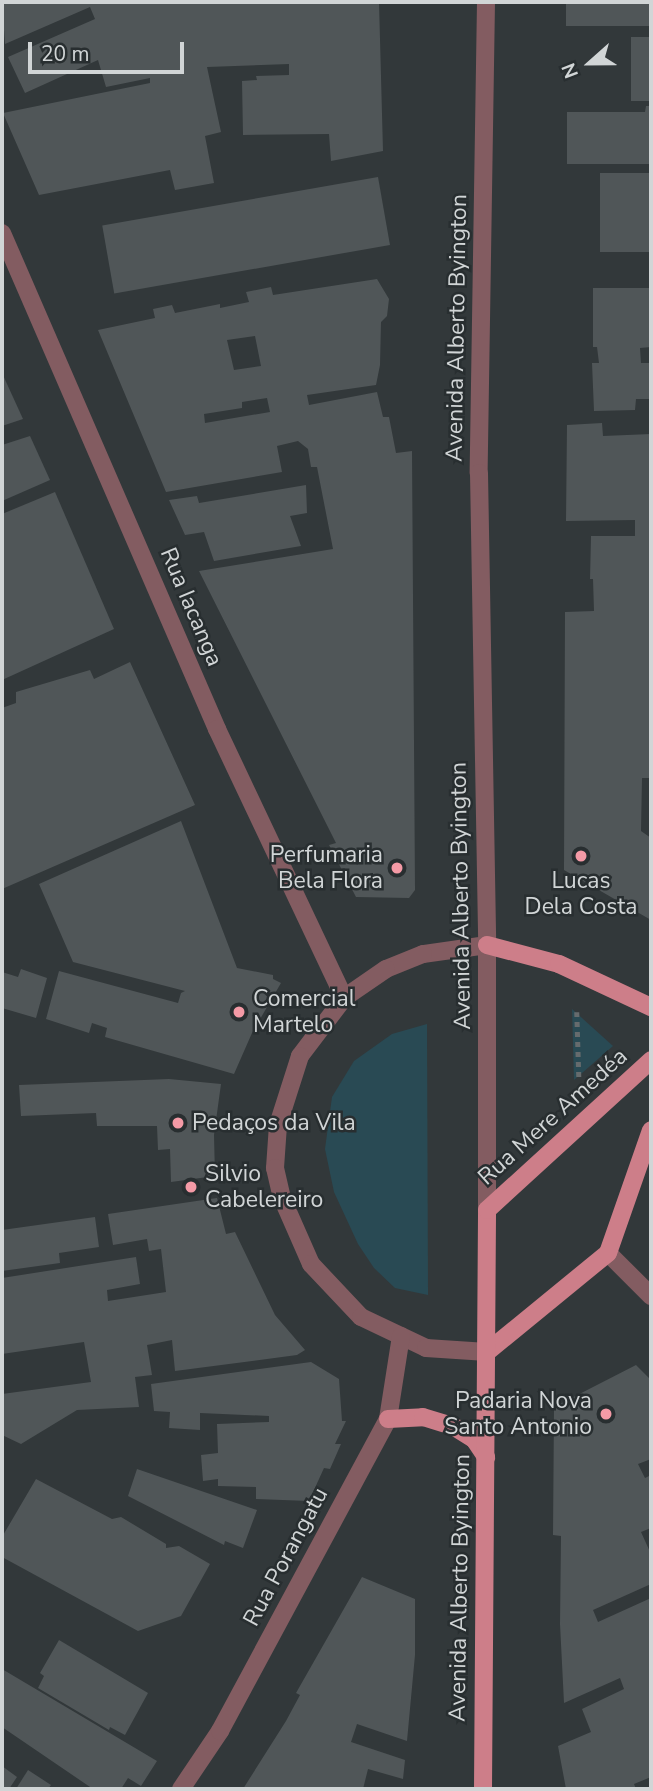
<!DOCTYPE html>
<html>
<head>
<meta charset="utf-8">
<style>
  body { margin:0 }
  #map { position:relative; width:653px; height:1791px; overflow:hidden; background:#32383a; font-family:"Nunito Sans",sans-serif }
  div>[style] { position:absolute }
  .green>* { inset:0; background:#294a54 }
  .building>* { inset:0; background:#505658; transform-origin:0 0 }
  .path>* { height:4.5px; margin-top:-2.25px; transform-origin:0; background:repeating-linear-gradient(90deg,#666b6d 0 5px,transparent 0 10px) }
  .minor>* { height:18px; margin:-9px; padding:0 9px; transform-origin:9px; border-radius:9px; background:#835c61 }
  .major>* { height:18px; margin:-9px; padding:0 9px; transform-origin:9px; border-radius:9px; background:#cd7e89 }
  .dots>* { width:19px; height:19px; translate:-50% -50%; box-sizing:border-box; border:4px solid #282e30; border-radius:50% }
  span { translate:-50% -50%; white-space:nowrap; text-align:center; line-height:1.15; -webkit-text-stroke:5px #282e30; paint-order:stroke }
  .street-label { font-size:23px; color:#d1d5d6 }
  .poi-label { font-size:23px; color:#d1d5d6 }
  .right { translate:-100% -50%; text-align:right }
  .left { translate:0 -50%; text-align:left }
  .frame { position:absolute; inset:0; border:4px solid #d1d5d6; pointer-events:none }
  .north { position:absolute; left:555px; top:28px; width:70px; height:70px; -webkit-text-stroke:5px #282e30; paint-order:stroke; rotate:249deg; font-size:19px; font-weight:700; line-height:28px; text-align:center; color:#d1d5d6 }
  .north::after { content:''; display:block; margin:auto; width:24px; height:32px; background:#d1d5d6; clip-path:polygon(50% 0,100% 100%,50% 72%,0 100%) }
  .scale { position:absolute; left:28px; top:42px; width:156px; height:32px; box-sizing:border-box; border:4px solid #d1d5d6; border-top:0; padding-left:9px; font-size:21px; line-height:24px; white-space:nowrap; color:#d1d5d6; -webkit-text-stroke:5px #282e30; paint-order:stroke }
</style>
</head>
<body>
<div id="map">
  <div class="green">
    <div style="clip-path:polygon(572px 1009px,613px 1046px,574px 1080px)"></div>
    <div style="clip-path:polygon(427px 1024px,428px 1295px,395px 1288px,374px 1268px,358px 1244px,334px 1192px,325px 1149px,332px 1097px,354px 1061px,392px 1034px)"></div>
  </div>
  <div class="building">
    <div style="clip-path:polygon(2px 2px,379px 2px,383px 151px,331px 161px,329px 134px,243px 135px,242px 81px,257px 80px,256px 76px,289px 75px,289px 64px,207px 67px,221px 132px,205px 136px,214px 183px,175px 190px,170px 170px,39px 195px,3px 113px,150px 83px,150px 78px,106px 87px,98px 60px,25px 93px,8px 57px,95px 19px,90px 7px,5px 44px)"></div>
    <div style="left:566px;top:2px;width:85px;height:24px"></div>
    <div style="left:631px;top:37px;width:20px;height:64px"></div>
    <div style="clip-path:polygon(646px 106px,651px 106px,651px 164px,567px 164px,567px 112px,645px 112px)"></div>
    <div style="left:651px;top:173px;width:79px;height:51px;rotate:90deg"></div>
    <div style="left:378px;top:177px;width:69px;height:280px;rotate:80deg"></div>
    <div style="clip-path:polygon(evenodd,377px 279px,389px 299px,387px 316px,381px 322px,380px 365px,376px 385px,307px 395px,309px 405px,377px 392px,383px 417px,389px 417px,396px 453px,412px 451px,415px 890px,409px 898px,356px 897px,329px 845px,336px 843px,199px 571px,333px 549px,317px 467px,311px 467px,308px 449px,298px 441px,277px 446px,282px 472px,166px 492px,98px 330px,155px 318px,153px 309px,172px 305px,175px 313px,220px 304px,220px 308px,249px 302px,246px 292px,271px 287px,273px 295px,377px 279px,255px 336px,261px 366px,234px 370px,227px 340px,255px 336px,377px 279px,267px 398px,270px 412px,205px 423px,204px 414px,242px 408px,242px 402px,267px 398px)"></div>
    <div style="clip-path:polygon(593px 288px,651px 288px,651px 347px,640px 348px,641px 363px,651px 363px,651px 399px,636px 399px,635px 410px,594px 411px,592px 363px,599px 363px,597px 347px,593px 347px)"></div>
    <div style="clip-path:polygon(2px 373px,23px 419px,2px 426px)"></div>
    <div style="clip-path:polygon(602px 423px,603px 436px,651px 434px,651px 778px,642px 778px,641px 831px,651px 838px,651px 920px,564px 870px,565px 612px,594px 611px,593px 579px,590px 579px,591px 536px,635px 536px,635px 520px,566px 521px,567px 425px)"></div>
    <div style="clip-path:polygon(30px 436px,50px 480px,2px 501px,2px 445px)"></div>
    <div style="clip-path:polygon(306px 485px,307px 513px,290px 516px,301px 546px,214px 561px,204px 532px,185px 535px,169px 500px,197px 496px,199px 503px)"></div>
    <div style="clip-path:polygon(55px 492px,114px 629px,2px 680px,2px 514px)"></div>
    <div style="clip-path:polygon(130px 662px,195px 805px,2px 889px,2px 708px,16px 703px,16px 692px,90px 670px,94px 679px)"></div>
    <div style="clip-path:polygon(181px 821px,237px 968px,273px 975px,273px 979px,281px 983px,252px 1033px,234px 1074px,105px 1037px,107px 1028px,92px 1023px,89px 1033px,46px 1019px,59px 971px,178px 1003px,181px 993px,185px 991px,73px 962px,39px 884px)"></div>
    <div style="clip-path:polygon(21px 969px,47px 978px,36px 1018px,2px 1008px,2px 972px,18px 977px)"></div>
    <div style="clip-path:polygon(169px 1079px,221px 1084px,214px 1135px,215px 1176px,171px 1182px,170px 1149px,158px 1150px,157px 1126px,97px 1126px,96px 1113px,21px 1116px,19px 1085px)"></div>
    <div style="clip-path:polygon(217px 1198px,226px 1234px,235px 1232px,275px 1315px,305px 1350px,297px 1355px,175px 1371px,172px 1340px,147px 1345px,152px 1375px,135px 1377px,139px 1407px,77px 1410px,21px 1444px,2px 1435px,2px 1394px,91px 1382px,84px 1342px,2px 1354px,2px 1278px,136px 1257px,140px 1284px,107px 1290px,108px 1301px,166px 1292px,161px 1249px,149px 1251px,147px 1239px,113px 1245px,108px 1214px)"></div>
    <div style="clip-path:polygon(95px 1217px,99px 1247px,59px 1253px,60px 1263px,2px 1271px,2px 1230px)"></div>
    <div style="clip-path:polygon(311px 1362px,339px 1379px,342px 1421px,346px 1421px,335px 1444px,341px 1444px,330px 1469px,324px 1468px,309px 1501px,256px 1499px,256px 1487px,218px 1486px,218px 1479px,203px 1481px,201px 1455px,218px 1453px,217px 1424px,269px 1422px,269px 1416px,200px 1413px,200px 1430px,169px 1428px,170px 1412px,154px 1411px,151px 1384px)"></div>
    <div style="clip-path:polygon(636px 1365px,651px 1380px,651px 1459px,638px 1464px,645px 1478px,651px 1475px,651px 1528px,641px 1532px,651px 1554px,651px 1584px,593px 1610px,598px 1622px,651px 1598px,651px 1777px,634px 1784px,636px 1789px,566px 1789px,558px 1746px,591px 1732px,582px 1709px,624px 1689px,620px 1678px,564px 1703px,560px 1624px,561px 1536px,553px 1535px,554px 1407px)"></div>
    <div style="clip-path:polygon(137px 1469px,257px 1510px,243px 1548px,225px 1541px,224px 1545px,128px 1496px)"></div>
    <div style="clip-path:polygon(36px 1479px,112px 1519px,121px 1517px,166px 1544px,166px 1548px,179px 1546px,210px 1564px,181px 1616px,138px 1631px,2px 1557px,2px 1537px)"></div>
    <div style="clip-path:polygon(362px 1577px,415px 1599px,415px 1655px,407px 1741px,357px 1724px,351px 1742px,405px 1760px,403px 1779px,368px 1769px,363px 1789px,243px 1789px,286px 1721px,300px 1695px,296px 1693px)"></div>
    <div style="clip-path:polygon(59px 1640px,148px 1693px,125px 1735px,110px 1727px,109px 1730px,38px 1688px,44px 1676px,40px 1673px)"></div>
    <div style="clip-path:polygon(2px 1669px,157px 1761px,141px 1786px,128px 1778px,121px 1789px,93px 1789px,2px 1727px)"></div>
    <div style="clip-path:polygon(2px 1766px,17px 1777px,9px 1789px,2px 1789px)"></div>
    <div style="clip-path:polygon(28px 1770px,51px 1785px,48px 1789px,16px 1789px)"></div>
  </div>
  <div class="path">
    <div style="left:577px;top:1012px;width:65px;rotate:88.2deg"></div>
  </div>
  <div class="minor">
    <div style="left:486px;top:2px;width:471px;rotate:90.9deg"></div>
    <div style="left:479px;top:473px;width:472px;rotate:89deg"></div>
    <div style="left:487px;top:945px;width:265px;rotate:90deg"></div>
    <div style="left:2px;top:233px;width:541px;rotate:66.56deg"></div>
    <div style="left:217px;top:729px;width:297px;rotate:64.7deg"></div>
    <div style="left:487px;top:945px;width:65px;rotate:172deg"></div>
    <div style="left:423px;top:954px;width:40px;rotate:158deg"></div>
    <div style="left:386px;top:969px;width:51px;rotate:145.4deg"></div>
    <div style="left:344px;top:998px;width:73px;rotate:127.2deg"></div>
    <div style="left:300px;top:1056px;width:72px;rotate:107.7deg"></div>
    <div style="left:278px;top:1125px;width:43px;rotate:94deg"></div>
    <div style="left:275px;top:1168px;width:31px;rotate:77deg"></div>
    <div style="left:282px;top:1198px;width:72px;rotate:66.3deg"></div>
    <div style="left:311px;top:1264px;width:73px;rotate:46.7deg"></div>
    <div style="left:361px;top:1317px;width:72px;rotate:25.5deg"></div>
    <div style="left:426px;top:1348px;width:61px;rotate:3.8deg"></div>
    <div style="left:608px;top:1253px;width:61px;rotate:45deg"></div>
    <div style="left:181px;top:1789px;width:70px;rotate:-56.1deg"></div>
    <div style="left:220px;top:1731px;width:354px;rotate:-61.7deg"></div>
    <div style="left:388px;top:1419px;width:84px;rotate:-81.1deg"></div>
  </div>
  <div class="major">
    <div style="left:487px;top:945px;width:74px;rotate:14.8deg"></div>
    <div style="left:559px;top:964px;width:102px;rotate:25.1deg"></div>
    <div style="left:487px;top:1352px;width:156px;rotate:-39.3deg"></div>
    <div style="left:608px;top:1253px;width:130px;rotate:-70.7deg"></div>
    <div style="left:388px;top:1419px;width:35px;rotate:-3deg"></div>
    <div style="left:423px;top:1417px;width:31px;rotate:17deg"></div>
    <div style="left:453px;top:1426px;width:25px;rotate:32deg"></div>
    <div style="left:474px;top:1439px;width:22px;rotate:56deg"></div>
    <div style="left:483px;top:1789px;width:579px;rotate:-89.6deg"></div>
    <div style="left:487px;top:1210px;width:222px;rotate:-42.4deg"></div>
  </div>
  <div class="dots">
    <div style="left:581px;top:856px;background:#f49aa6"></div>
    <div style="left:397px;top:868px;background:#f49aa6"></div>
    <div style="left:239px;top:1012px;background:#f49aa6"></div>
    <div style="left:178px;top:1123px;background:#f49aa6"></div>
    <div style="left:191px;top:1187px;background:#f49aa6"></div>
    <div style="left:606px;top:1414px;background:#f49aa6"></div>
  </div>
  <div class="street-label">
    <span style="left:457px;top:328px;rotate:-89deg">Avenida Alberto Byington</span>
    <span style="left:191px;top:607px;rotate:67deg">Rua Iacanga</span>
    <span style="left:461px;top:896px;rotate:-91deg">Avenida Alberto Byington</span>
    <span style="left:553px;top:1117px;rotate:-42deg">Rua Mere Amedéa</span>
    <span style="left:286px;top:1557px;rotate:-62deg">Rua Porangatu</span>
    <span style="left:460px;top:1588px;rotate:-89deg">Avenida Alberto Byington</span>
  </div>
  <div class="poi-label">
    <span class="right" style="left:383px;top:868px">Perfumaria<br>Bela Flora</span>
    <span style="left:581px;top:894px">Lucas<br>Dela Costa</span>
    <span class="left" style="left:253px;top:1012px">Comercial<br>Martelo</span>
    <span class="left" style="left:192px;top:1123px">Pedaços da Vila</span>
    <span class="left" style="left:205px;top:1187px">Silvio<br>Cabelereiro</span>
    <span class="right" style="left:592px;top:1414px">Padaria Nova<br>Santo Antonio</span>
  </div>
  <div class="frame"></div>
  <div class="north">N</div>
  <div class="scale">20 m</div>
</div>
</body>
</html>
